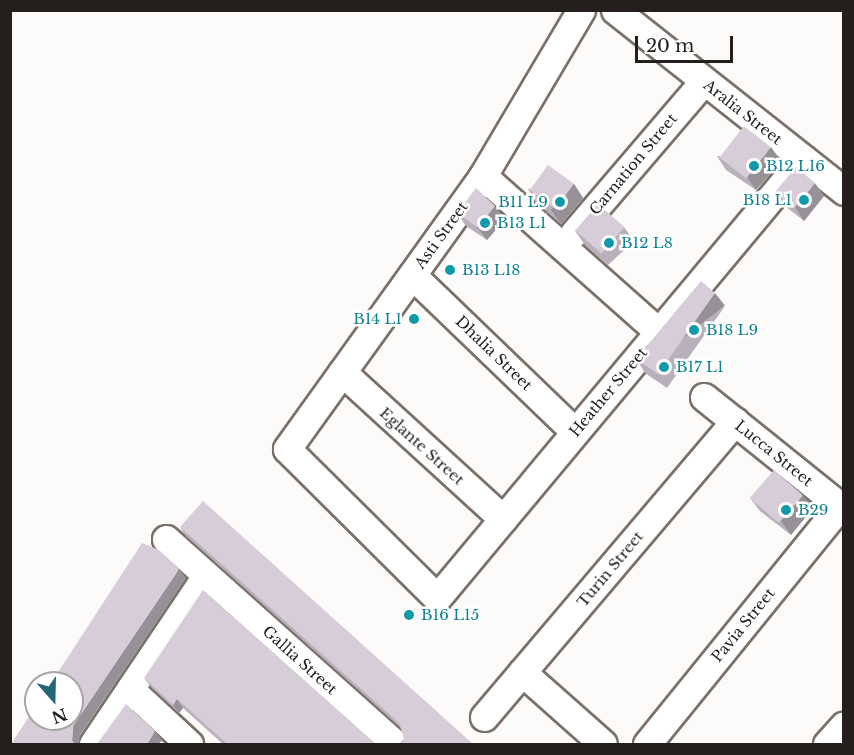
<!DOCTYPE html>
<html>
<head>
<meta charset="utf-8">
<style>
  body { margin:0 }
  #map { position:relative; width:854px; height:755px; overflow:hidden; background:#fdfbf9; font-family:"Libre Baskerville",serif }
  div>[style] { position:absolute }
  .roads { filter:drop-shadow(2px 0 #7c7068) drop-shadow(-2px 0 #7c7068) drop-shadow(0 2px #7c7068) drop-shadow(0 -2px #7c7068) }
  .street>* { height:27px; margin:-13.5px; padding:0 13.5px; transform-origin:13.5px; border-radius:13.5px; background:#fff }
  .wall>* { inset:0; background:#b8b0ba }
  .shaded-wall>* { inset:0; background:#969097; transform-origin:0 0 }
  .building>* { inset:0; background:#d6cdd8; transform-origin:0 0 }
  .dots>* { width:16px; height:16px; translate:-50% -50%; box-sizing:border-box; border:3px solid #fff; border-radius:50% }
  span { translate:-50% -50%; white-space:nowrap; text-align:center; line-height:1.15; -webkit-text-stroke:5px #fff; paint-order:stroke }
  .street-label { font-size:15px; color:#241f1c }
  .culture-label { font-size:15px; color:#0d838f }
  .left { translate:0 -50%; text-align:left }
  .right { translate:-100% -50%; text-align:right }
  .frame { position:absolute; inset:0; border:12px solid #241f1c; pointer-events:none }
  .north { position:absolute; left:24px; top:671px; width:60px; height:60px; box-sizing:border-box; background:#fff; border:2px solid #a7a5a4; border-radius:50%; rotate:160deg; font-size:16px; font-weight:700; line-height:24px; text-align:center; color:#241f1c }
  .north::after { content:''; display:block; margin:auto; width:21px; height:27px; background:#246679; clip-path:polygon(50% 0,100% 100%,50% 72%,0 100%) }
  .scale { position:absolute; left:635px; top:36px; width:98px; height:27px; box-sizing:border-box; border:3px solid #241f1c; border-top:0; padding-left:8px; font-size:18px; line-height:21px; white-space:nowrap; color:#241f1c; -webkit-text-stroke:4px #fff; paint-order:stroke }
</style>
</head>
<body>
<div id="map">
  <div class="roads">
    <div class="street">
      <div style="left:581px;top:10px;width:193px;rotate:120.6deg"></div>
      <div style="left:483px;top:176px;width:336px;rotate:125.7deg"></div>
      <div style="left:287px;top:449px;width:211px;rotate:44.8deg"></div>
      <div style="left:437px;top:598px;width:572px;rotate:-50.18deg"></div>
      <div style="left:615px;top:10px;width:292px;rotate:38.3deg"></div>
      <div style="left:483px;top:176px;width:235px;rotate:41.6deg"></div>
      <div style="left:574px;top:233px;width:200px;rotate:-49.5deg"></div>
      <div style="left:412px;top:275px;width:226px;rotate:43.9deg"></div>
      <div style="left:342px;top:372px;width:218px;rotate:42.4deg"></div>
      <div style="left:704px;top:397px;width:179px;rotate:38.7deg"></div>
      <div style="left:166px;top:539px;width:307px;rotate:41.8deg"></div>
      <div style="left:522px;top:672px;width:108px;rotate:41.6deg"></div>
      <div style="left:130px;top:689px;width:81px;rotate:43deg"></div>
      <div style="left:484px;top:717px;width:388px;rotate:-49.7deg"></div>
      <div style="left:93px;top:744px;width:202px;rotate:-56.1deg"></div>
      <div style="left:647px;top:744px;width:306px;rotate:-51deg"></div>
      <div style="left:827px;top:744px;width:25px;rotate:-48deg"></div>
    </div>
  </div>
  <div class="wall">
    <div style="clip-path:polygon(717px 156px,781px 161px,756px 190px,726px 170px)"></div>
    <div style="clip-path:polygon(574px 184px,583px 198px,561px 224px,537px 203px,528px 189px)"></div>
    <div style="clip-path:polygon(775px 192px,824px 196px,804px 221px,785px 206px)"></div>
    <div style="clip-path:polygon(457px 213px,505px 219px,487px 240px,466px 226px)"></div>
    <div style="clip-path:polygon(624px 227px,634px 241px,608px 265px,585px 245px,575px 231px)"></div>
    <div style="clip-path:polygon(725px 306px,667px 388px,645px 373px,636px 359px)"></div>
    <div style="clip-path:polygon(750px 498px,813px 508px,791px 535px,760px 511px)"></div>
    <div style="clip-path:polygon(180px 527px,473px 744px,404px 738px,401px 728px,186px 536px)"></div>
    <div style="clip-path:polygon(144px 678px,376px 744px,223px 744px,183px 708px,179px 713px,151px 687px)"></div>
  </div>
  <div class="shaded-wall">
    <div style="clip-path:polygon(771px 147px,781px 161px,756px 190px,747px 177px)"></div>
    <div style="clip-path:polygon(815px 183px,824px 196px,804px 221px,795px 207px)"></div>
    <div style="clip-path:polygon(574px 184px,583px 198px,561px 224px,551px 210px)"></div>
    <div style="clip-path:polygon(495px 206px,505px 219px,487px 240px,477px 227px)"></div>
    <div style="left:715px;top:293px;width:16px;height:99px;rotate:52deg"></div>
    <div style="clip-path:polygon(803px 495px,813px 508px,791px 535px,781px 521px)"></div>
    <div style="clip-path:polygon(179px 569px,186px 578px,80px 735px,79px 744px,75px 744px,72px 741px,73px 726px)"></div>
    <div style="clip-path:polygon(177px 699px,183px 708px,179px 713px,173px 705px)"></div>
    <div style="clip-path:polygon(155px 731px,162px 740px,159px 744px,147px 744px)"></div>
  </div>
  <div class="building">
    <div style="left:744px;top:126px;width:34px;height:40px;rotate:38deg"></div>
    <div style="left:548px;top:165px;width:32px;height:31px;rotate:36deg"></div>
    <div style="left:796px;top:167px;width:25px;height:33px;rotate:40deg"></div>
    <div style="clip-path:polygon(476px 188px,495px 206px,477px 227px,457px 213px)"></div>
    <div style="left:598px;top:204px;width:35px;height:35px;rotate:41deg"></div>
    <div style="clip-path:polygon(701px 281px,715px 293px,658px 374px,636px 359px)"></div>
    <div style="left:774px;top:470px;width:38px;height:37px;rotate:41deg"></div>
    <div style="clip-path:polygon(203px 501px,473px 744px,399px 744px,404px 738px,399px 723px,180px 527px)"></div>
    <div style="clip-path:polygon(142px 543px,159px 550px,179px 569px,73px 726px,72px 741px,75px 744px,11px 744px,36px 706px,36px 719px,72px 719px,72px 683px,51px 683px)"></div>
    <div style="clip-path:polygon(203px 590px,376px 744px,227px 744px,177px 699px,173px 705px,144px 678px)"></div>
    <div style="clip-path:polygon(126px 704px,155px 731px,147px 744px,97px 744px)"></div>
  </div>
  <div class="dots">
    <div style="left:754px;top:166px;background:#0f9aa8"></div>
    <div style="left:804px;top:200px;background:#0f9aa8"></div>
    <div style="left:560px;top:202px;background:#0f9aa8"></div>
    <div style="left:485px;top:223px;background:#0f9aa8"></div>
    <div style="left:609px;top:243px;background:#0f9aa8"></div>
    <div style="left:450px;top:270px;background:#0f9aa8"></div>
    <div style="left:414px;top:319px;background:#0f9aa8"></div>
    <div style="left:694px;top:330px;background:#0f9aa8"></div>
    <div style="left:664px;top:367px;background:#0f9aa8"></div>
    <div style="left:786px;top:510px;background:#0f9aa8"></div>
    <div style="left:409px;top:615px;background:#0f9aa8"></div>
  </div>
  <div class="street-label">
    <span style="left:743px;top:112px;rotate:38deg">Aralia Street</span>
    <span style="left:633px;top:164px;rotate:-50deg">Carnation Street</span>
    <span style="left:441px;top:235px;rotate:-54deg">Asti Street</span>
    <span style="left:494px;top:353px;rotate:44deg">Dhalia Street</span>
    <span style="left:608px;top:392px;rotate:-50deg">Heather Street</span>
    <span style="left:422px;top:446px;rotate:42deg">Eglante Street</span>
    <span style="left:774px;top:453px;rotate:39deg">Lucca Street</span>
    <span style="left:610px;top:569px;rotate:-50deg">Turin Street</span>
    <span style="left:743px;top:625px;rotate:-51deg">Pavia Street</span>
    <span style="left:300px;top:660px;rotate:42deg">Gallia Street</span>
  </div>
  <div class="culture-label">
    <span class="left" style="left:766px;top:166px">B12 L16</span>
    <span class="right" style="left:792px;top:200px">B18 L1</span>
    <span class="right" style="left:548px;top:202px">B11 L9</span>
    <span class="left" style="left:497px;top:223px">B13 L1</span>
    <span class="left" style="left:621px;top:243px">B12 L8</span>
    <span class="left" style="left:462px;top:270px">B13 L18</span>
    <span class="right" style="left:402px;top:319px">B14 L1</span>
    <span class="left" style="left:706px;top:330px">B18 L9</span>
    <span class="left" style="left:676px;top:367px">B17 L1</span>
    <span class="left" style="left:798px;top:510px">B29</span>
    <span class="left" style="left:421px;top:615px">B16 L15</span>
  </div>
  <div class="frame"></div>
  <div class="north">N</div>
  <div class="scale">20 m</div>
</div>
</body>
</html>
